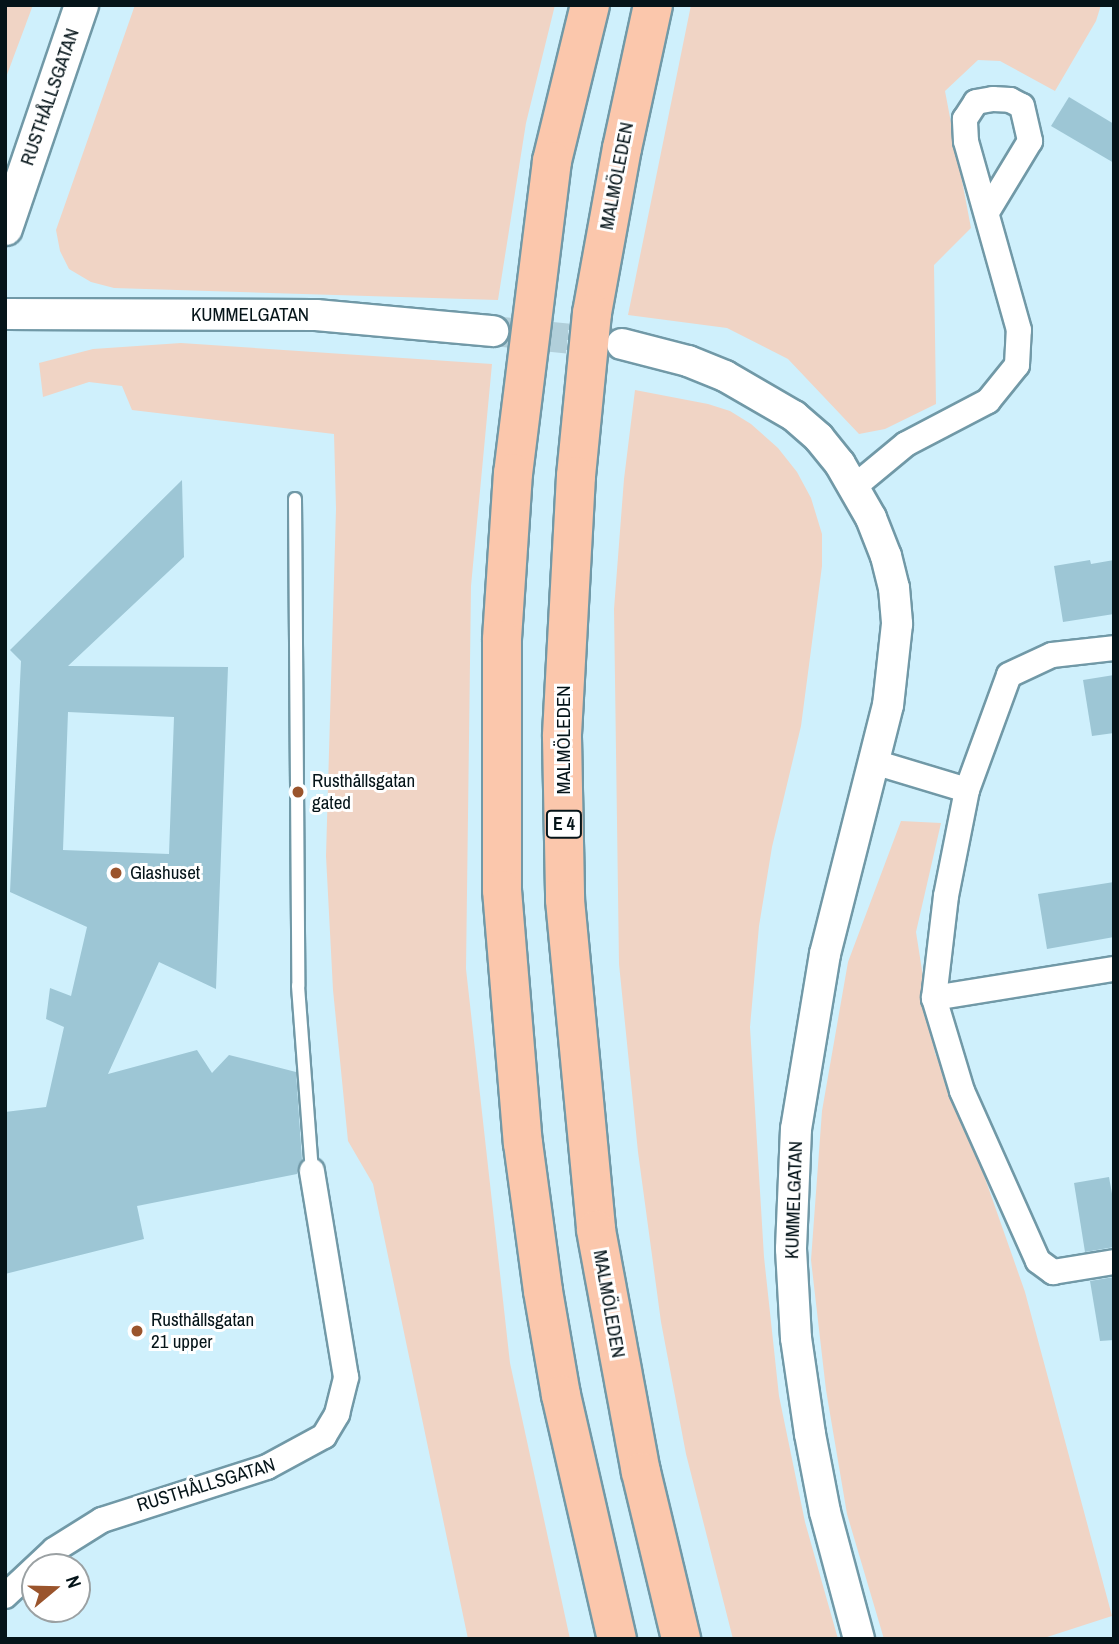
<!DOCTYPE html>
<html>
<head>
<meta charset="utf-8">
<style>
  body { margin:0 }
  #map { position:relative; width:1119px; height:1644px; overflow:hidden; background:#cff0fc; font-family:"Archivo Narrow",sans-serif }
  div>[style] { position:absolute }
  .green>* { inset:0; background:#f0d4c5 }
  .building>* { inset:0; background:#9dc6d5 }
  .tertiary-tunnel>* { height:30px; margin-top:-15px; transform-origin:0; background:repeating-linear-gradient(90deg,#b1cfda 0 30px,transparent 0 45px) }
  .roads { filter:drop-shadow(2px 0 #7199a7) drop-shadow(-2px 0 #7199a7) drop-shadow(0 2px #7199a7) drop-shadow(0 -2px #7199a7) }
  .service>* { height:12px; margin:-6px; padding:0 6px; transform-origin:6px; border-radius:6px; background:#fff }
  .minor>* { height:24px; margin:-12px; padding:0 12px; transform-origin:12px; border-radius:12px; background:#fff }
  .tertiary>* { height:30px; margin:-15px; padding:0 15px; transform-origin:15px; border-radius:15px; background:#fff }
  .secondary>* { height:33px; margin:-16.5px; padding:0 16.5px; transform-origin:16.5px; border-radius:16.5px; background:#fff }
  .motorway>* { height:38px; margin:-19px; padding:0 19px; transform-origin:19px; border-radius:19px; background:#fbc7ac }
  .dots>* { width:19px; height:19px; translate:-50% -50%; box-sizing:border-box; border:4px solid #fff; border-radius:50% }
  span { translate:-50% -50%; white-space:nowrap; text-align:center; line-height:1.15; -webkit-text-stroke:6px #fff; paint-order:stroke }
  .shield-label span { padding:2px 5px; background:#fff; border:2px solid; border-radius:5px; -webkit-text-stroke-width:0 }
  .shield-label { font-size:18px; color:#051419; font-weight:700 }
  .street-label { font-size:19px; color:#051419 }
  .poi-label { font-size:19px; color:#051419 }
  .left { translate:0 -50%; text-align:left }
  .frame { position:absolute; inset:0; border:7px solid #051419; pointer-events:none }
  .north { position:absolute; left:21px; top:1553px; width:70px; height:70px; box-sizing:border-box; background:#fff; border:2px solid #9ba1a3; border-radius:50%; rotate:71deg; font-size:19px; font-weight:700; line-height:28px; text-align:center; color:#051419 }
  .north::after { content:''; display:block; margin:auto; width:24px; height:32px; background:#9a542c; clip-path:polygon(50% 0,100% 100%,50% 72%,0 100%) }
</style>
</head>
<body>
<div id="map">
  <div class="green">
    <div style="clip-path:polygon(5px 5px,33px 5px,5px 80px)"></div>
    <div style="clip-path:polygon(135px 5px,555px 5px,526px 123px,498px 300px,114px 288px,91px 282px,69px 269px,60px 251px,56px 230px)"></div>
    <div style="clip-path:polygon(691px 5px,1101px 5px,1096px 21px,1055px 91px,1000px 61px,978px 60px,945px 91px,971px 228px,934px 265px,936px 404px,885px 429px,859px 434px,788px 359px,727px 328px,628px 315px)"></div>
    <div style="clip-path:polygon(181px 343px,492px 364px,471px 586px,466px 969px,510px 1363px,570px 1639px,468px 1639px,373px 1184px,348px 1141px,333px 990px,326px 856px,336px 509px,334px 434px,132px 410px,122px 386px,89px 382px,43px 397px,39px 363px,93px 349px)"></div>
    <div style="clip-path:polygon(635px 390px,708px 404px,730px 411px,751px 424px,778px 448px,797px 472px,811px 498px,822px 534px,822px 566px,801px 726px,772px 847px,759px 926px,750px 1027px,764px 1257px,779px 1396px,805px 1522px,838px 1639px,733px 1639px,686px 1454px,661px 1322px,638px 1152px,619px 964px,614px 609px,624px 479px)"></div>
    <div style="clip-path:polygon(901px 821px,941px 823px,916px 932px,935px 1053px,980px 1164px,1025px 1292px,1112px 1616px,1041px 1639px,884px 1639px,847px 1514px,826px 1390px,811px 1260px,822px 1111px,848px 962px)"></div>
  </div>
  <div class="building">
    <div style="clip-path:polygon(1069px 97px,1114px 124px,1114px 163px,1051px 126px)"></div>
    <div style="clip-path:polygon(evenodd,182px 480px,184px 557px,68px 666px,228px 667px,216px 989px,159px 962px,108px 1074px,197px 1050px,212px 1073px,229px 1055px,296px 1072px,302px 1160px,297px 1174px,137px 1206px,144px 1239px,5px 1274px,5px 1112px,46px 1107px,64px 1027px,46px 1019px,50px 988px,71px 996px,87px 927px,10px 892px,21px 661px,10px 650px,182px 480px,68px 712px,174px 717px,169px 854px,63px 850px,68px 712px)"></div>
    <div style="clip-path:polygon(1090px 560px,1091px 564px,1114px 560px,1114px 614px,1063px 622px,1054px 566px)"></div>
    <div style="clip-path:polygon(1114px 675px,1114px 733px,1092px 736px,1083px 680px)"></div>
    <div style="clip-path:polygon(1114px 882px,1114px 937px,1047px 949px,1038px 894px)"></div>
    <div style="clip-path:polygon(1109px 1177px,1114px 1205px,1114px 1247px,1085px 1252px,1074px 1183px)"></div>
    <div style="clip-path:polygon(1114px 1277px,1114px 1340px,1100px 1341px,1090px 1281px)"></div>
  </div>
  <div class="tertiary-tunnel">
    <div style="left:493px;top:331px;width:119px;rotate:5.8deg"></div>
  </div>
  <div class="roads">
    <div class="service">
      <div style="left:295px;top:499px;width:487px;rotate:89.6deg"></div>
      <div style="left:298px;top:986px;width:186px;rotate:85.7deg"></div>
    </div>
    <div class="minor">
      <div style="left:854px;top:487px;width:67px;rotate:-39.6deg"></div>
      <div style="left:906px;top:444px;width:93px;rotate:-27.7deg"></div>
      <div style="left:988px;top:401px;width:46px;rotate:-51.1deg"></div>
      <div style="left:1017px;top:365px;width:35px;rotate:-87deg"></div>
      <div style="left:1019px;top:330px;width:196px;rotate:-105.7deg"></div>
      <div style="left:966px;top:141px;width:22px;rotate:-93deg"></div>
      <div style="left:965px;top:119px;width:20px;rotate:-57deg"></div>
      <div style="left:976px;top:102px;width:17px;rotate:-10deg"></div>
      <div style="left:993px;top:99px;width:17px;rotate:3deg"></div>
      <div style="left:1010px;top:100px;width:13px;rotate:27deg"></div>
      <div style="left:1022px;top:106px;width:36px;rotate:77deg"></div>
      <div style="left:1030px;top:141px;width:83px;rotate:121.2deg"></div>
      <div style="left:874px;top:762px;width:97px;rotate:16.8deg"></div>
      <div style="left:967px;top:790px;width:108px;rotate:101.2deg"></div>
      <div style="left:946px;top:896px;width:103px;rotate:96.7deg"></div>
      <div style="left:934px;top:998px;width:97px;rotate:73.2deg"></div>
      <div style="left:962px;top:1091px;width:186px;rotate:65.9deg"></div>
      <div style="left:1038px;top:1261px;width:19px;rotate:36deg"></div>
      <div style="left:1053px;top:1272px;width:62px;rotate:-9.3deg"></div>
      <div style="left:967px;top:790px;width:122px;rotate:-69.9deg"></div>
      <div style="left:1009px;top:675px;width:47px;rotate:-24.9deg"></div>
      <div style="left:1052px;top:655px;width:62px;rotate:-6.4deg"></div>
      <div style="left:934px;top:998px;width:182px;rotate:-9.2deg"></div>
      <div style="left:5px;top:1596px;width:67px;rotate:-43.2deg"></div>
      <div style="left:54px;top:1550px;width:57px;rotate:-32deg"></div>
      <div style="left:102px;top:1520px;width:173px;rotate:-17.8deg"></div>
      <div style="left:267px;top:1467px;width:65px;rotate:-28.5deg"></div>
      <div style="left:324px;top:1436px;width:26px;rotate:-59deg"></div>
      <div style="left:337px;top:1414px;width:38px;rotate:-76deg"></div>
      <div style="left:346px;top:1377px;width:209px;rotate:-99.4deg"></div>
    </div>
    <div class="tertiary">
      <div style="left:5px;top:314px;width:311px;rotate:0.2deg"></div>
      <div style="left:316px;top:315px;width:178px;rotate:5.2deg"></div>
      <div style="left:622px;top:344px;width:68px;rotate:14.4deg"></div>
      <div style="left:688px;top:361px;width:40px;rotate:22deg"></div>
      <div style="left:725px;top:376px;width:80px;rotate:30.1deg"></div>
      <div style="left:794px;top:416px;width:33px;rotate:41deg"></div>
      <div style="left:819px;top:438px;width:33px;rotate:51deg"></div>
      <div style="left:840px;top:464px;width:62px;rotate:60.1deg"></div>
      <div style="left:871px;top:518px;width:41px;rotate:68.5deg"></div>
      <div style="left:886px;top:556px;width:33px;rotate:76deg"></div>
      <div style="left:894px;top:588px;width:36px;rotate:85deg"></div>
      <div style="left:897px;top:624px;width:81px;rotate:96.3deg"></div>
      <div style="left:888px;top:705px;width:257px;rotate:104.2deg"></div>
      <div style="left:825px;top:954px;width:177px;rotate:99.4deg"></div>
      <div style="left:796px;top:1129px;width:120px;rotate:92.4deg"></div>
      <div style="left:791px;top:1249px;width:89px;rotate:86.8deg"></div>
      <div style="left:796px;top:1338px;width:97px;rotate:81.7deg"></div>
      <div style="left:810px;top:1434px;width:79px;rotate:79.1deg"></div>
      <div style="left:825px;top:1512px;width:131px;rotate:75deg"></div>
    </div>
    <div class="secondary">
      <div style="left:5px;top:228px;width:236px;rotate:-71.2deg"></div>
    </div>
    <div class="motorway">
      <div style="left:590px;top:5px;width:161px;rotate:103.7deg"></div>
      <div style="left:552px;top:161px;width:314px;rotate:97.1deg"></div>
      <div style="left:513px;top:473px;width:167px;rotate:93.8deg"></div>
      <div style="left:502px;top:640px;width:250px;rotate:90deg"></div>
      <div style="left:502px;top:890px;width:254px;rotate:85.3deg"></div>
      <div style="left:523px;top:1143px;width:149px;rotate:82.3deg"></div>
      <div style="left:543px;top:1291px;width:106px;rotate:80.2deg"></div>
      <div style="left:561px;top:1395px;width:250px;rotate:77.1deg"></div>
      <div style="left:653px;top:5px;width:146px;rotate:102.2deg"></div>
      <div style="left:622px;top:148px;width:168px;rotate:100.3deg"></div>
      <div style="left:592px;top:313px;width:164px;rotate:95.6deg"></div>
      <div style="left:576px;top:476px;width:261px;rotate:93.1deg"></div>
      <div style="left:562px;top:737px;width:163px;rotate:88.9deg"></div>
      <div style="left:565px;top:900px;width:331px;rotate:84.6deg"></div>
      <div style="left:596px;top:1230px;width:246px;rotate:79.5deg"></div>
      <div style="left:641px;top:1472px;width:172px;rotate:76.5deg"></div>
    </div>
  </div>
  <div class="dots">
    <div style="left:298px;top:792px;background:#9a542c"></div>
    <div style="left:116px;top:873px;background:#9a542c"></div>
    <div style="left:137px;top:1331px;background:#9a542c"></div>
  </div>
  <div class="shield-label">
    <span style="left:564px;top:824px">E 4</span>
  </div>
  <div class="street-label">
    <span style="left:50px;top:97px;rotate:-71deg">RUSTHÅLLSGATAN</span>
    <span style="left:617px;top:176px;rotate:-79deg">MALMÖLEDEN</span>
    <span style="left:250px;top:315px">KUMMELGATAN</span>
    <span style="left:564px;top:740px;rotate:-90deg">MALMÖLEDEN</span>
    <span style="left:794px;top:1200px;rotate:-88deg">KUMMELGATAN</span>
    <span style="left:609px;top:1304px;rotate:80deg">MALMÖLEDEN</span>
    <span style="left:206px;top:1485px;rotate:-17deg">RUSTHÅLLSGATAN</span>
  </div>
  <div class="poi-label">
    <span class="left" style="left:312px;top:792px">Rusthållsgatan<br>gated</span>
    <span class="left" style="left:130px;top:873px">Glashuset</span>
    <span class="left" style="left:151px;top:1331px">Rusthållsgatan<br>21 upper</span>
  </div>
  <div class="frame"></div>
  <div class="north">N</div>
</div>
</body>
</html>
